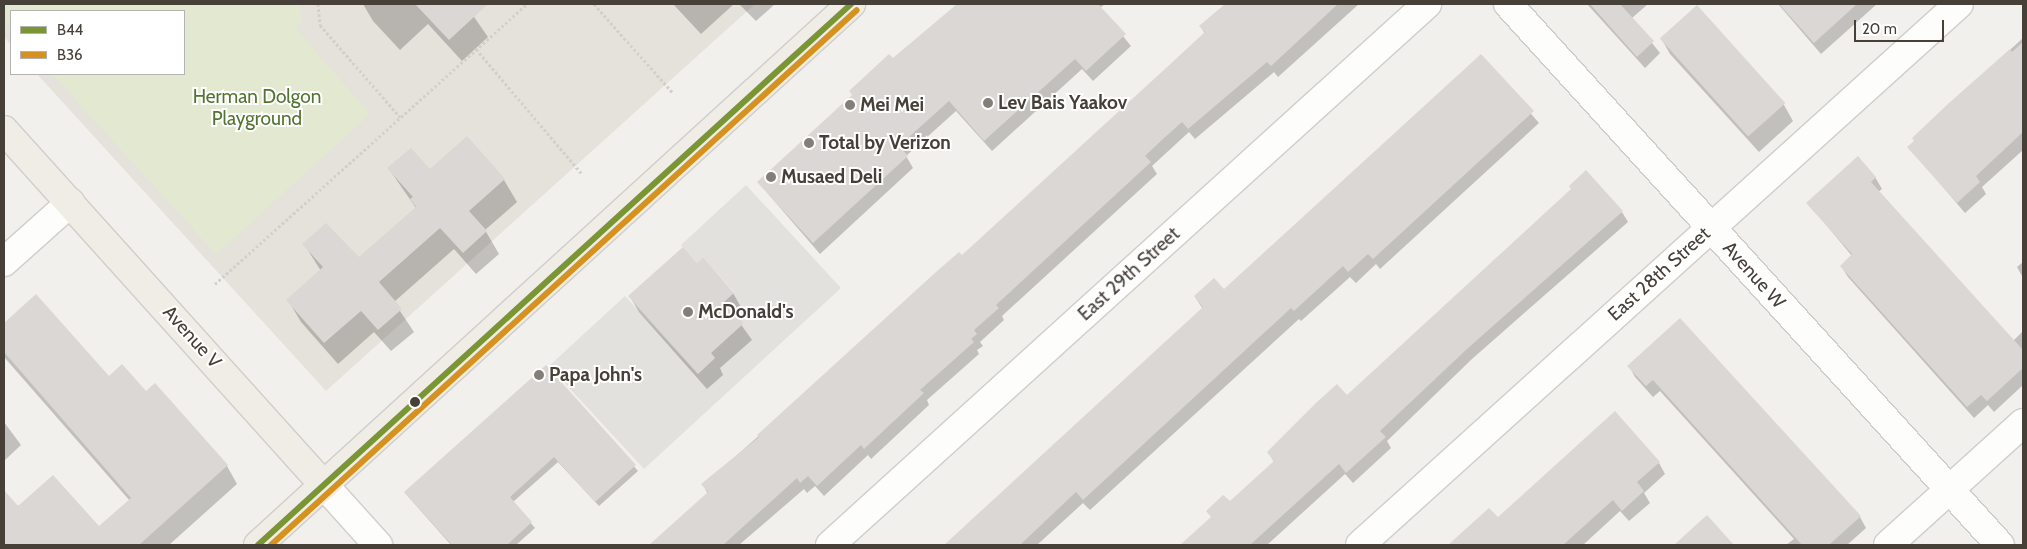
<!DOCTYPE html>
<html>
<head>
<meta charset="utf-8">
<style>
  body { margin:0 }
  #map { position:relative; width:2027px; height:549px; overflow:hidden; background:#f2f0ed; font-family:Cabin,sans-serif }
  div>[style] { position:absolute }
  .residential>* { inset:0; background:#e5e1db }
  .green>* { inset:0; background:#e2e9d0 }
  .parking>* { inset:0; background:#e3e1de }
  .shadow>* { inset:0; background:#0003 }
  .building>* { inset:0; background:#dad7d4; transform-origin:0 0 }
  .path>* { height:3px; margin-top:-1.5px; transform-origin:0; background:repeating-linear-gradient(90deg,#d2d0cb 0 2.5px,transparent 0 5px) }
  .roads { filter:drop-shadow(1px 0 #d0cecb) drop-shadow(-1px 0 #d0cecb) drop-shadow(0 1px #d0cecb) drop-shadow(0 -1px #d0cecb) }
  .minor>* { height:28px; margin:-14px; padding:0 14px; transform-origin:14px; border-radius:14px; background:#fdfdfc }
  .major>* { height:28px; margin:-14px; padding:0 14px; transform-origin:14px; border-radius:14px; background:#f0ede6 }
  .bus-1>* { height:6px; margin:-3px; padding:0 3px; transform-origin:3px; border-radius:3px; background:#799534 }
  .bus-2>* { height:6px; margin:-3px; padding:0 3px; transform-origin:3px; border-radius:3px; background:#d69220 }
  .dots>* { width:14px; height:14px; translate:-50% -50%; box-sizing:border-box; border:2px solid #fff; border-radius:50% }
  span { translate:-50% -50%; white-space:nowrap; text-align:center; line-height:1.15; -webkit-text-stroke:4px #fff; paint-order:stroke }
  .park-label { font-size:19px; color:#537431 }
  .poi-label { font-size:19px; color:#474039; font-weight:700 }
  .left { translate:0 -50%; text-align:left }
  .street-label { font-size:19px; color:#474039 }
  .frame { position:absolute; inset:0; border:5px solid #474039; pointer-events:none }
  .legend { position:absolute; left:10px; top:10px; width:175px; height:65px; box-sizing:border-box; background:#fff; border:1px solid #b5b3b0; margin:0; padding:6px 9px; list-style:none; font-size:15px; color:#474039 }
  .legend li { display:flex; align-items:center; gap:10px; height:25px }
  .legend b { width:25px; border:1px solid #b5b3b0 }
  .scale { position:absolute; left:1854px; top:20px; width:90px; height:22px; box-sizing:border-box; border:2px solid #474039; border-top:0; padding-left:6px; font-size:15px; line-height:18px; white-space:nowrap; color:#474039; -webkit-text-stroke:4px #fff; paint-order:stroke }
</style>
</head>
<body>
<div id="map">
  <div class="residential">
    <div style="clip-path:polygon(4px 4px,755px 4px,326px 391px,37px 74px,184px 74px,184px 11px,11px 11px,11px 45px,4px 37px)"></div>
  </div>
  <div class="green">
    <div style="clip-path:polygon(4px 4px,300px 4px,301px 23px,296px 29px,370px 114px,216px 254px,52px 74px,184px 74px,184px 11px,11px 11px,11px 28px,4px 20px)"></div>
  </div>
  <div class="parking">
    <div style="clip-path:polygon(746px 185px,841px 288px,644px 469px,549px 366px,625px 296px,698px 374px,715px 358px,711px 353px,744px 323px,724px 302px,734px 292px,703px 257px,697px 263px,681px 245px)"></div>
  </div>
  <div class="shadow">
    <div style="clip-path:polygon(363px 4px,465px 4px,488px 37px,462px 61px,428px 24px,400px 50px,373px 21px)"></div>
    <div style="clip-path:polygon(673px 4px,734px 4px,701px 34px)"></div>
    <div style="clip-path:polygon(739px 4px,775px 4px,756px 21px)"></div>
    <div style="clip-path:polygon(959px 4px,1105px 4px,1100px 8px,1131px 46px,1093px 81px,1082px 69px,992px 151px,956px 111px,906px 156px,913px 168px,820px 254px,758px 182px)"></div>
    <div style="clip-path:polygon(1226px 4px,1359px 4px,1278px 77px,1274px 72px,1195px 139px,1189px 132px,1152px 166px,1157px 174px,1002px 316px,1004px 320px,980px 342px,983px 346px,977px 350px,979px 354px,927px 400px,929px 405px,871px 459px,868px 455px,824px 496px,815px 486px,807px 493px,804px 489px,739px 545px,652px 545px,708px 494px,703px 485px,962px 257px,1205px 34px,1201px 27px)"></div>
    <div style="clip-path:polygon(1587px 4px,1648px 4px,1632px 18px,1660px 53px,1645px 68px)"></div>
    <div style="clip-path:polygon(1778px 4px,1877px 4px,1821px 54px)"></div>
    <div style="clip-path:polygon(1697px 6px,1784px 105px,1793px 121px,1759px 152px,1670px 54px,1661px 38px)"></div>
    <div style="clip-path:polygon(2023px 38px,2023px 150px,1982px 187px,1986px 194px,1965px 213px,1909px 147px,1915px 141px,1913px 138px)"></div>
    <div style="clip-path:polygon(1481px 56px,1539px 123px,1380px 269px,1376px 264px,1356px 283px,1350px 277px,1301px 321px,1299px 319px,1090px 510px,1083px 503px,1037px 545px,946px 545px,1203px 309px,1195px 297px,1224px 291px)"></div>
    <div style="clip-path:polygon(389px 169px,504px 180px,517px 202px,485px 230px,499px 254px,476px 274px,454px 249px,394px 302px,414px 332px,391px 351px,374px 332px,338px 364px,301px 322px,288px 300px,321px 271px,304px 244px,359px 259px,416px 208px)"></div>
    <div style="clip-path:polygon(1875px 177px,1882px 189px,1878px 192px,2013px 341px,2023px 331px,2023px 385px,1994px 412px,1988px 405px,1974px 418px,1848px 277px,1841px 266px,1852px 256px,1808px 203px)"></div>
    <div style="clip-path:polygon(1622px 212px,1628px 222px,1472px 359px,1387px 441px,1391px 448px,1353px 483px,1345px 474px,1267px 545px,1182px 545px,1212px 518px,1207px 511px,1230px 503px,1274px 462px,1268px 452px)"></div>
    <div style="clip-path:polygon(2023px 262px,2023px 278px,2017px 267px)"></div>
    <div style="clip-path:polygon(733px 293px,742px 309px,735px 316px,752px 340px,720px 368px,723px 375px,707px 389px,639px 312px,630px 297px)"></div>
    <div style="clip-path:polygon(36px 296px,109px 378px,146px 393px,154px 385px,227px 466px,237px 484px,169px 545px,4px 545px,4px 516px,16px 505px,99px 528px,130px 501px,4px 357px,4px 325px)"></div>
    <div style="clip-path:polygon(1680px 319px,1860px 517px,1866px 528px,1847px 545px,1786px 545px,1794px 539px,1660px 391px,1653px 397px,1635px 377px,1629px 366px)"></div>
    <div style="clip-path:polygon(545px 367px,638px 471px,599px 506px,558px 462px,513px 502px,535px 528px,516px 545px,451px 545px,405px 493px)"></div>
    <div style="clip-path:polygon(4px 422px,21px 445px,4px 461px)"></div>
    <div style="clip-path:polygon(1659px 463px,1665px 474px,1644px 493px,1650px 503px,1629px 521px,1620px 511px,1583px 545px,1449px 545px,1489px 510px,1498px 519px)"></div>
  </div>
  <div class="building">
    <div style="clip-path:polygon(415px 4px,488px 4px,449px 40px)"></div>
    <div style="clip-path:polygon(957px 4px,1098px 4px,1126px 34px,1086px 71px,1075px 59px,984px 141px,949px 101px,899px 146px,908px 156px,813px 243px,757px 182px,852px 95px,849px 91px,889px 54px,893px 58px)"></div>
    <div style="clip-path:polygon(1225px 4px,1338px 4px,1271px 66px,1267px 62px,1188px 129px,1182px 122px,1163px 139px,1145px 156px,1151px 162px,996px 305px,999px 308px,974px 330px,977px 334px,971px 339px,974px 342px,920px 390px,924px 393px,864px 449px,861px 445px,817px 486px,808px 476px,800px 483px,797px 478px,723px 545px,649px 545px,708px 492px,701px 484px,759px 437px,757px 435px,936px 272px,959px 252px,962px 255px,1166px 68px,1205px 32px,1199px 26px)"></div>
    <div style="clip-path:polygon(1590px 4px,1620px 4px,1654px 41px,1637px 57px)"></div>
    <div style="clip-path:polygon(1779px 4px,1857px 4px,1814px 43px)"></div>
    <div style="left:1697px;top:5px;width:132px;height:50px;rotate:48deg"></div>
    <div style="clip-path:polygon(2023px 42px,2023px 132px,1976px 176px,1980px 182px,1957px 203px,1907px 147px,1914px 141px,1912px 138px,1949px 103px,2010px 49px,2012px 52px)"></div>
    <div style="clip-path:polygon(1481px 54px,1534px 111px,1373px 259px,1368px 254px,1348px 272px,1343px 266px,1294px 311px,1291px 308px,1083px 500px,1076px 492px,1020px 545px,944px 545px,1203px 307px,1194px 296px,1214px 278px,1224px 289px)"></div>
    <div style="clip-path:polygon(467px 136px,505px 179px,469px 211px,487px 231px,463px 253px,440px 228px,379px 282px,402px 309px,378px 330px,361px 311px,324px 343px,286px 300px,323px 267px,302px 244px,326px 223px,359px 257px,416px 207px,410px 199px,413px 197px,387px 168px,411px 148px,430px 169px)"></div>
    <div style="clip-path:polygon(1858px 156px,1876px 177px,1871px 182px,2023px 350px,2023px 368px,1987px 401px,1981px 395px,1967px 407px,1840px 266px,1852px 254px,1806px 203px)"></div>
    <div style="clip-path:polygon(1586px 170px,1623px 211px,1467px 349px,1380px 431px,1386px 437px,1346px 473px,1339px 464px,1250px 545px,1180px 545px,1211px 517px,1206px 511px,1223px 495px,1230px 501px,1274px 461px,1267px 452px,1317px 402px,1337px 384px,1347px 395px,1571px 189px,1569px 186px)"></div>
    <div style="clip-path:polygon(683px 247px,697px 263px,703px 257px,734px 293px,724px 302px,744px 323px,711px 353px,715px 358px,698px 374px,628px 296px)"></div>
    <div style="clip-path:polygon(36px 294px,109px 376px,122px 364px,146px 391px,155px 383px,228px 465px,139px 545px,4px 545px,4px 490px,18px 506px,53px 475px,99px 526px,131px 498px,4px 352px,4px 323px)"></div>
    <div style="clip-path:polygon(1680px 318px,1861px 516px,1829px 545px,1802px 545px,1653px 380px,1646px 386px,1627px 366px)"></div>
    <div style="clip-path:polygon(546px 365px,636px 465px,595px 502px,554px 457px,510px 497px,532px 522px,507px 545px,452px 545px,404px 492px)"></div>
    <div style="clip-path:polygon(1615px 411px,1660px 462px,1637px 482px,1644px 491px,1622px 511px,1613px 500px,1563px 545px,1448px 545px,1489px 508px,1498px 517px)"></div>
    <div style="clip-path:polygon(1707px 515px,1734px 545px,1674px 545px)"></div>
  </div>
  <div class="path">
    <div style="left:318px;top:4px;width:21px;rotate:85deg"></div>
    <div style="left:320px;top:25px;width:122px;rotate:49deg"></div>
    <div style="left:594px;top:4px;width:119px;rotate:48.4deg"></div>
    <div style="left:476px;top:49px;width:165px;rotate:49.7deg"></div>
    <div style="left:215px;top:284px;width:419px;rotate:-41.9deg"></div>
  </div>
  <div class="roads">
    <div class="minor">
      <div style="left:1508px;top:4px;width:731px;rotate:47.72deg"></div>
      <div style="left:4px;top:262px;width:89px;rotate:-41.8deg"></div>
      <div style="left:324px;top:485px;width:81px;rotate:48deg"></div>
      <div style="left:830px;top:545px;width:806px;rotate:-42.18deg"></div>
      <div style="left:1360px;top:545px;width:807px;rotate:-42.09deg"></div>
      <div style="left:1888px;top:545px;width:182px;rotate:-42.1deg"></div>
    </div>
    <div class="major">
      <div style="left:4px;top:130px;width:478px;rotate:48deg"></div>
      <div style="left:258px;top:545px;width:803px;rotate:-42.37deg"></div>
    </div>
  </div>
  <div class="bus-1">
    <div style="left:258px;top:545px;width:803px;rotate:-42.37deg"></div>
  </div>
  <div class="bus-2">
    <div style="left:271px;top:545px;width:793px;rotate:-42.4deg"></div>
  </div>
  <div class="dots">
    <div style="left:988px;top:103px;background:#837e78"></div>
    <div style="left:850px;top:105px;background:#837e78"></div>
    <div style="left:809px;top:143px;background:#837e78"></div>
    <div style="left:771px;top:177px;background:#837e78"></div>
    <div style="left:688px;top:312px;background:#837e78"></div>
    <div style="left:539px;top:375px;background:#837e78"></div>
    <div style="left:415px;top:402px;background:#474039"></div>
  </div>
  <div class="park-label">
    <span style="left:257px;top:108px">Herman Dolgon<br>Playground</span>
  </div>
  <div class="poi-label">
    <span class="left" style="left:998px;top:103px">Lev Bais Yaakov</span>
    <span class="left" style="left:860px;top:105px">Mei Mei</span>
    <span class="left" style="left:819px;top:143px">Total by Verizon</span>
    <span class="left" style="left:781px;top:177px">Musaed Deli</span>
    <span class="left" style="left:698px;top:312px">McDonald's</span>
    <span class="left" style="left:549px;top:375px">Papa John's</span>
  </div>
  <div class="street-label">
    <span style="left:1129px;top:274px;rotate:-42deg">East 29th Street</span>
    <span style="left:1659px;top:274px;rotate:-42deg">East 28th Street</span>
    <span style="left:1754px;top:275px;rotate:48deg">Avenue W</span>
    <span style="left:192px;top:337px;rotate:48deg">Avenue V</span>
  </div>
  <div class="frame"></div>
  <ul class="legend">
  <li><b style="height:6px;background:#799534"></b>B44</li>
  <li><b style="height:6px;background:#d69220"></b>B36</li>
  </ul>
  <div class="scale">20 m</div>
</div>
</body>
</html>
